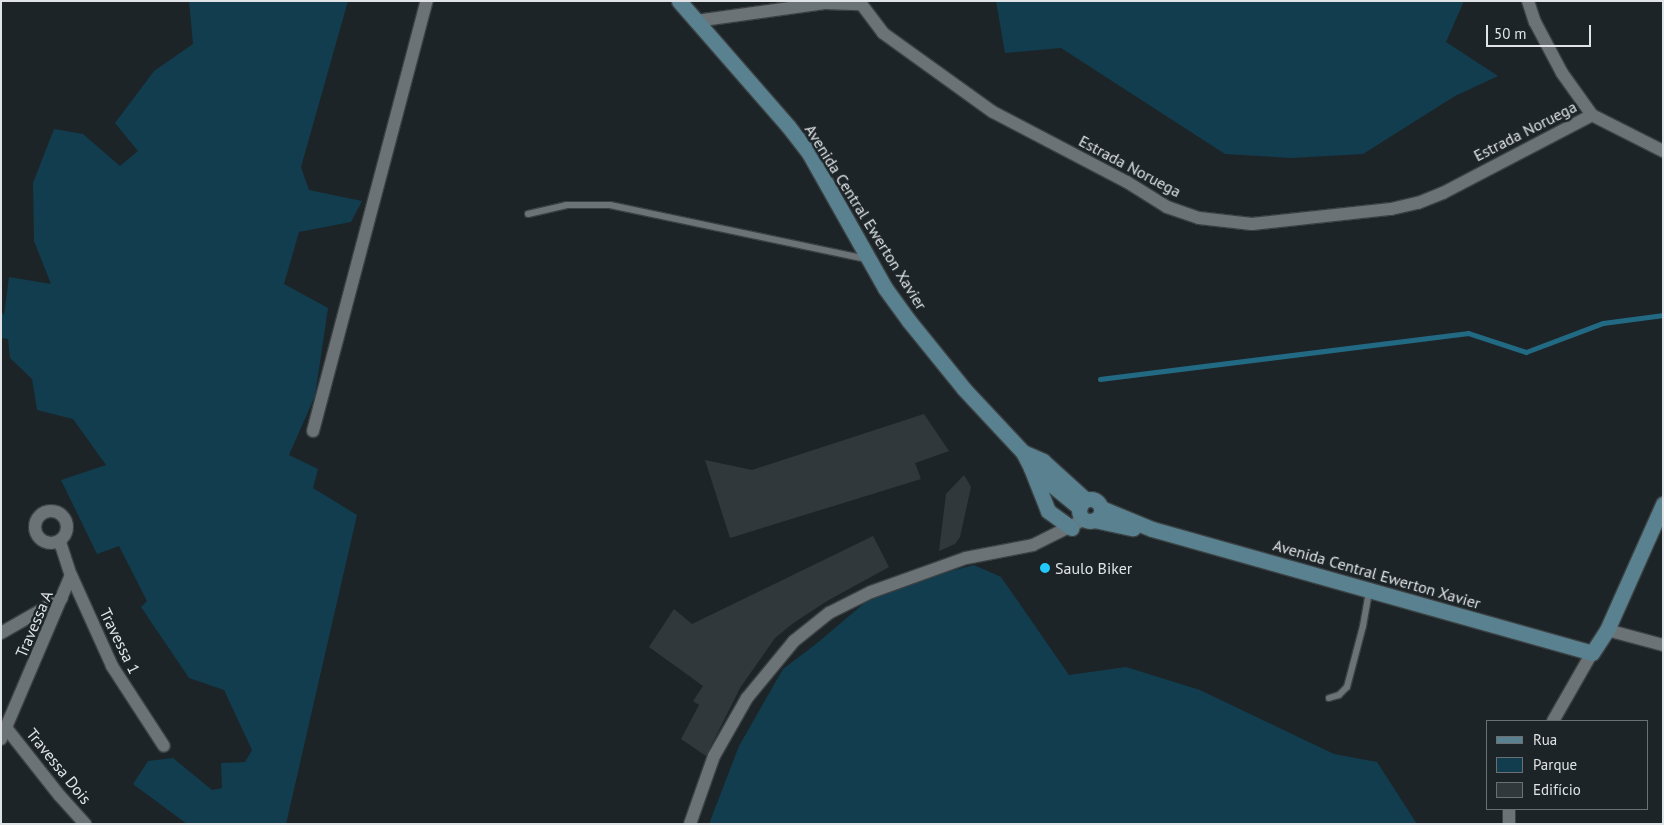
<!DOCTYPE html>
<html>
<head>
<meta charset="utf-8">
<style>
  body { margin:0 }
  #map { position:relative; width:1664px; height:825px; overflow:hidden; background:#1d2427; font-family:"PT Sans",sans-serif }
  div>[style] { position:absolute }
  .green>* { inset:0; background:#113d4e }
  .stream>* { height:4.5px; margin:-2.25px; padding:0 2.25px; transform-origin:2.25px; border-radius:2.25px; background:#226a84 }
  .building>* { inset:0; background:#31383b }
  .roads { filter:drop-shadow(1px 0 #3b4143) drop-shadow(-1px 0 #3b4143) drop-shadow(0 1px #3b4143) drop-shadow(0 -1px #3b4143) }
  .lane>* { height:6px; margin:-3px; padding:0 3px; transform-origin:3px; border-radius:3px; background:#6b7377 }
  .street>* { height:12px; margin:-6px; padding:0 6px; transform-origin:6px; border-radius:6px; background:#6b7377 }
  .street>.ring { margin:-6px; padding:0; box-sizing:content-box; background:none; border:12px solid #6b7377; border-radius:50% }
  .secondary>* { height:15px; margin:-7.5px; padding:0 7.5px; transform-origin:7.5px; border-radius:7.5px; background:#59818f }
  .secondary>.ring { margin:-7.5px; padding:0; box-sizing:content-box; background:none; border:15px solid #59818f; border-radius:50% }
  .dots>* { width:14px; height:14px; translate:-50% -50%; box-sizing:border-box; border:2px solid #1d2427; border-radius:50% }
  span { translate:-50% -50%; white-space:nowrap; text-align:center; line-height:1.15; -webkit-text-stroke:5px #1d2427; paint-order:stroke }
  .street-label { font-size:16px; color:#e0e4e6 }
  .poi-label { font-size:16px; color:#e0e4e6 }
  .left { translate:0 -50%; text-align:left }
  .frame { position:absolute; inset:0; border:2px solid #e0e4e6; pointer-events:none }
  .legend { position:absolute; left:1486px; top:720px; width:162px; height:90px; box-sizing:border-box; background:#1d2427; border:1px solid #6b7173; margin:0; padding:6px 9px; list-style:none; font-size:15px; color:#e0e4e6 }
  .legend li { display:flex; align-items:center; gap:10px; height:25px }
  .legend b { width:25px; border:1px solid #6b7173 }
  .scale { position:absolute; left:1486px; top:25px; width:105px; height:22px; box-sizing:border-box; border:2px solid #e0e4e6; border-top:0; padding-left:6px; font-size:15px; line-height:18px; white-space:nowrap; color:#e0e4e6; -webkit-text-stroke:4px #1d2427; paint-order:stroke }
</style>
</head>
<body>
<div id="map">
  <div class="green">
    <div style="clip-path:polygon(189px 1px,348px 1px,301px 167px,309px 190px,362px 201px,351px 222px,299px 232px,284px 284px,328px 308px,315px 396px,289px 455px,318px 469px,313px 488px,357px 515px,286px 824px,187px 824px,133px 784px,148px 761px,173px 758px,212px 790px,222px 788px,221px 763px,245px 762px,252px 750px,224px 690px,189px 678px,141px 607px,147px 601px,119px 546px,97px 554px,61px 480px,106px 465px,73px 419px,37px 410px,32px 379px,10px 358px,8px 339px,1px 338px,1px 311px,4px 315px,9px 277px,51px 284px,34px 241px,33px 183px,54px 129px,83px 134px,120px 166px,138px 151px,115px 123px,154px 71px,193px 44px)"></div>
    <div style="clip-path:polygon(996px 1px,1464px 1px,1446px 42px,1498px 76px,1455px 96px,1363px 154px,1291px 158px,1225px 154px,1061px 48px,1005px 53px)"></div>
    <div style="clip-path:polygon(974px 565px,1001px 577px,1069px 675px,1126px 667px,1200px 690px,1334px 754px,1377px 762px,1417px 824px,709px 824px,739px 746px,783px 669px,816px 644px,868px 600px,913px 581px)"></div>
  </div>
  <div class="stream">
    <div style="left:1100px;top:379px;width:371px;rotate:-7.1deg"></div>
    <div style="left:1468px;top:333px;width:61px;rotate:18.1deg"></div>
    <div style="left:1526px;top:352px;width:82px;rotate:-20.6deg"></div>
    <div style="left:1603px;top:323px;width:61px;rotate:-7.6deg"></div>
  </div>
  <div class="building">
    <div style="clip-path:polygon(924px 414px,949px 451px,915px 463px,921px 479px,730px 538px,705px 460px,752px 470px)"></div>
    <div style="clip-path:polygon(964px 475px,971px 487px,960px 537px,955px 544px,939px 551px,946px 494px)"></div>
    <div style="clip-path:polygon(873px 536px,889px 567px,827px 601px,792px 624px,775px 638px,740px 688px,706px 756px,681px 739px,699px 705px,693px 701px,703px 686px,649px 647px,674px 609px,692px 624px)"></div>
  </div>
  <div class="roads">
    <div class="lane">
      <div style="left:528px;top:214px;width:39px;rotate:-13deg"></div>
      <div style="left:566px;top:205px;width:44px"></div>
      <div style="left:610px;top:205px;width:263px;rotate:11.9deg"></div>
      <div style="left:1329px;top:698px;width:10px;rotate:-17deg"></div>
      <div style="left:1339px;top:695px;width:11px;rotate:-45deg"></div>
      <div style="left:1347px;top:687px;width:63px;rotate:-75.3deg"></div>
      <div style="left:1363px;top:626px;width:36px;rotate:-80deg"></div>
    </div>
    <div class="street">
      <div style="left:859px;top:1px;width:40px;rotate:53deg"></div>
      <div style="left:883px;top:33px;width:135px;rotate:35.7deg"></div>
      <div style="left:993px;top:112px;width:151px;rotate:27.6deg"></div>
      <div style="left:1127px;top:182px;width:47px;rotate:32deg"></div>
      <div style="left:1167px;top:207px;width:34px;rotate:19deg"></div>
      <div style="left:1199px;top:218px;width:53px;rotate:6.5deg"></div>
      <div style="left:1252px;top:224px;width:140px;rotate:-6.2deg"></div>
      <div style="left:1391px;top:209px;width:28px;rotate:-13deg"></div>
      <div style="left:1418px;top:203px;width:27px;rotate:-22deg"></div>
      <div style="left:1443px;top:193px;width:168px;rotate:-27.6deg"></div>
      <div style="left:1528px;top:1px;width:22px;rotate:72deg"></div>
      <div style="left:1535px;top:22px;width:58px;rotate:62.1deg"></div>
      <div style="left:1562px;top:73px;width:52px;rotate:54.5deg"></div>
      <div style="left:1592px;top:115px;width:80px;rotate:26.9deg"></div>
      <div style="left:696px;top:21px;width:130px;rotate:-7.9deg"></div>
      <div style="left:825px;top:3px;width:35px;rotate:2deg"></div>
      <div style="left:313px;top:431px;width:445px;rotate:-75.2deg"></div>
      <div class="ring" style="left:35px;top:511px;width:20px;height:20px"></div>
      <div style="left:60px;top:542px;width:35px;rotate:72deg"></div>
      <div style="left:71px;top:575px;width:100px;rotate:65.7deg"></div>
      <div style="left:112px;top:666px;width:95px;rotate:57deg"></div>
      <div style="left:1607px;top:630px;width:58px;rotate:15deg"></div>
      <div style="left:1px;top:633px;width:70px;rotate:-29.8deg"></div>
      <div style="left:1553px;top:721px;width:78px;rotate:-60.2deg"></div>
      <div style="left:7px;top:729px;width:85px;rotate:51.7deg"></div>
      <div style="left:60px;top:796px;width:38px;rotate:48deg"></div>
      <div style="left:1px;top:739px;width:178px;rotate:-66.9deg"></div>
      <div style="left:690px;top:824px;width:72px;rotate:-70.6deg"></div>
      <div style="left:714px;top:756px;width:67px;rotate:-60.4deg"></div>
      <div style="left:747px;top:698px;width:74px;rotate:-50.5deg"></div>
      <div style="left:794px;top:641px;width:45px;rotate:-38.7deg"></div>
      <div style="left:829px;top:613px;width:47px;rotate:-26.6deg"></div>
      <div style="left:871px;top:592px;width:101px;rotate:-19.7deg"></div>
      <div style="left:966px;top:558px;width:68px;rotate:-11deg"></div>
      <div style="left:1033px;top:545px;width:58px;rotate:-26.6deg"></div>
      <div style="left:1509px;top:824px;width:15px;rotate:-90deg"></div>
    </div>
    <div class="secondary">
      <div style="left:679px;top:1px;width:166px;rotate:48.9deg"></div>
      <div style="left:788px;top:126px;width:34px;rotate:52deg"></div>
      <div style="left:809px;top:153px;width:155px;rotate:60.6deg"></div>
      <div style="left:885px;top:288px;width:41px;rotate:54deg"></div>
      <div style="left:909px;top:321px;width:87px;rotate:51deg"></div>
      <div style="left:964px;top:389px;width:86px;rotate:46.9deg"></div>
      <div style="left:1023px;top:452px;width:18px;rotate:63deg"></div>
      <div style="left:1031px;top:468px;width:63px;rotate:39.2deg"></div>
      <div style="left:1023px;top:452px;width:22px;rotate:24deg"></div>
      <div style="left:1043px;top:461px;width:58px;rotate:42.2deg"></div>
      <div style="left:1031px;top:468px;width:46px;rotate:68.4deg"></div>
      <div style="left:1048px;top:511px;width:29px;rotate:36deg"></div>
      <div class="ring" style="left:1079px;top:499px;width:7px;height:7px"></div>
      <div style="left:1101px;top:508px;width:55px;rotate:22.4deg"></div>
      <div style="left:1152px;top:529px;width:457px;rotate:15.7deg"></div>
      <div style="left:1592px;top:653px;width:27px;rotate:-57deg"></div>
      <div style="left:1607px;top:630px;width:138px;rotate:-66deg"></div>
      <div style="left:1094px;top:520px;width:40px;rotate:12deg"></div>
    </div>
  </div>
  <div class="dots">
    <div style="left:1045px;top:568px;background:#22c9fd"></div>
  </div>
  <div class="street-label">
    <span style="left:1525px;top:131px;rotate:-27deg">Estrada Noruega</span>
    <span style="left:1130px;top:166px;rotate:28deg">Estrada Noruega</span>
    <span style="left:866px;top:217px;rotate:58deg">Avenida Central Ewerton Xavier</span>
    <span style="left:1377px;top:574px;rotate:16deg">Avenida Central Ewerton Xavier</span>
    <span style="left:34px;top:624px;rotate:-67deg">Travessa A</span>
    <span style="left:120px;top:641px;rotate:64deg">Travessa 1</span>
    <span style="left:59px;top:766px;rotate:51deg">Travessa Dois</span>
  </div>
  <div class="poi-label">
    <span class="left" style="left:1055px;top:568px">Saulo Biker</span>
  </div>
  <div class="frame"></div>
  <ul class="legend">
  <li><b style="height:6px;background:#59818f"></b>Rua</li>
  <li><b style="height:14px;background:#113d4e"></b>Parque</li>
  <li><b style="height:14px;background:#31383b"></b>Edifício</li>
  </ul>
  <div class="scale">50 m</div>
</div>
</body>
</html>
